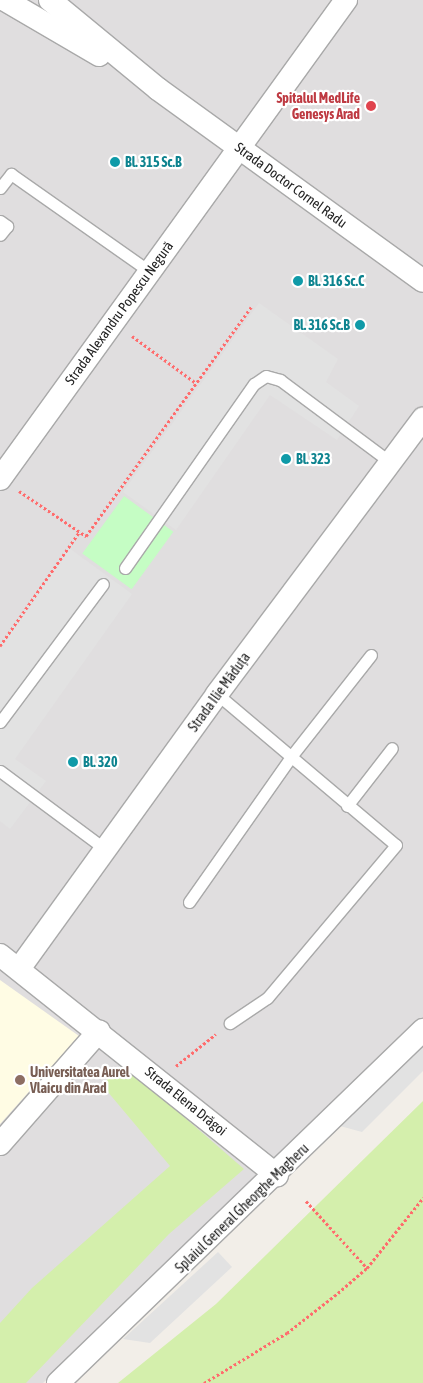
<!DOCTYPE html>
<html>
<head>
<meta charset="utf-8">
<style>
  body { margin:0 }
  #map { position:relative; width:423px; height:1383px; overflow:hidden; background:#f2eee8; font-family:"Asap Condensed",sans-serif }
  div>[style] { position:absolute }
  .residential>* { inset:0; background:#e0dedf }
  .education>* { inset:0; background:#fffce4 }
  .grass>* { inset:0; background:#d4efac }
  .park>* { inset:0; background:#c5fdc4; transform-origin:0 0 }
  .parking>* { inset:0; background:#e2e2e2 }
  .path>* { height:3px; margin-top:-1.5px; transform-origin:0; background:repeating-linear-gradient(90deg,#ff6c6d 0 2.5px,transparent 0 5px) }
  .roads { filter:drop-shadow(1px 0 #a9a9a9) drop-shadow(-1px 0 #a9a9a9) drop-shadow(0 1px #a9a9a9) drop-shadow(0 -1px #a9a9a9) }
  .service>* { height:11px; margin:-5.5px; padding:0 5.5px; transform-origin:5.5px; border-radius:5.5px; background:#fff }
  .minor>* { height:22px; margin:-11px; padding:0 11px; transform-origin:11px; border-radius:11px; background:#fff }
  .dots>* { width:14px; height:14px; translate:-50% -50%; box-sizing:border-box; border:2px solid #fff; border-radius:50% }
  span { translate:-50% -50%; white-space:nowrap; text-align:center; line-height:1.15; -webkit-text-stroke:4.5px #fff; paint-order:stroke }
  .health-label { font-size:14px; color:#be3a42; font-weight:700 }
  .right { translate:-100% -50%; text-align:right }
  .culture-label { font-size:14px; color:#0d838f; font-weight:700 }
  .left { translate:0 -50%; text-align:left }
  .street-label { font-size:14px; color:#222 }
  .education-label { font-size:14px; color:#785e54; font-weight:700 }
</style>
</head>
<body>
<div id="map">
  <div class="residential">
    <div style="clip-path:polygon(0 0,423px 0,423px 1018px,187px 1251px,43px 1383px,0 1383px)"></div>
  </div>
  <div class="education">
    <div style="clip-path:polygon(0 980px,79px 1036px,0 1124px)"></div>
  </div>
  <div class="grass">
    <div style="clip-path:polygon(123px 1064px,244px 1169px,169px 1234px,26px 1383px,0 1383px,0 1323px,32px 1288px,170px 1166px,102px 1085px)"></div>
    <div style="clip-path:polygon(423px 1101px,423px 1383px,118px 1383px,216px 1304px)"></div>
  </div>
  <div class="park">
    <div style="left:124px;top:496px;width:61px;height:71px;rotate:36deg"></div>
  </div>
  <div class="parking">
    <div style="clip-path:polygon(259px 303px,338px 359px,326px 382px,359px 406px,337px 440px,270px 395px,176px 530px,123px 492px)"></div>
    <div style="clip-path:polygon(69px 548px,132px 594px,15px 759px,46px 781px,10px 829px,0 821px,0 646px)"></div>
    <div style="clip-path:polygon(423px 1041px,423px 1071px,362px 1132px,340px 1126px)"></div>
    <div style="clip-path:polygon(218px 1252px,232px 1267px,150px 1343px,123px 1339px)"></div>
  </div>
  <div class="path">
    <div style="left:132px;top:336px;width:79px;rotate:36.3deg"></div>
    <div style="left:19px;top:491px;width:81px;rotate:33.9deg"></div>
    <div style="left:86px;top:536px;width:284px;rotate:-54.2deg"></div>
    <div style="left:0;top:646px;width:140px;rotate:-55.2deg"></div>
    <div style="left:176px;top:1066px;width:51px;rotate:-38.7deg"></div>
    <div style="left:306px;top:1201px;width:91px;rotate:47.7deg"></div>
    <div style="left:204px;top:1383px;width:97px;rotate:-31.1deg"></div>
    <div style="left:287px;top:1333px;width:65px;rotate:-38.1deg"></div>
    <div style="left:338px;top:1293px;width:38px;rotate:-41deg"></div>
    <div style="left:367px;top:1268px;width:90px;rotate:-51.3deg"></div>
  </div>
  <div class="roads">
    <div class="service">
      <div style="left:0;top:188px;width:18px;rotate:-52deg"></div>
      <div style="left:11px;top:174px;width:169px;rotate:35.1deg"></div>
      <div style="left:0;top:221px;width:9px;rotate:36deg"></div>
      <div style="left:7px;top:226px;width:11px;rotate:128deg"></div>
      <div style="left:125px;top:568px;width:225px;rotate:-55deg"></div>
      <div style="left:254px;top:384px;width:14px;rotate:-34deg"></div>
      <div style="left:266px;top:376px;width:15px;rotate:16deg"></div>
      <div style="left:280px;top:380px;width:137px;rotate:36.7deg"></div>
      <div style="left:217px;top:694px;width:234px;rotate:40.2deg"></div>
      <div style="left:396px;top:845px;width:200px;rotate:130.1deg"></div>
      <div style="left:267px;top:998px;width:45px;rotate:146deg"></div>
      <div style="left:0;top:722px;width:172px;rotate:-53.3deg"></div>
      <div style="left:0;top:771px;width:131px;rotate:36.6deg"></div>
      <div style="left:347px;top:806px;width:73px;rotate:-52.2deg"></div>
      <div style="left:189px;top:902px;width:181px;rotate:-54.9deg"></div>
      <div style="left:293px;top:754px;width:126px;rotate:-51.8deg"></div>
    </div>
    <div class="minor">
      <div style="left:5px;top:0;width:109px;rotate:30.3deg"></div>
      <div style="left:50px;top:0;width:140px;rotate:39.5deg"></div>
      <div style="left:158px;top:89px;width:327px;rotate:35.9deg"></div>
      <div style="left:0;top:479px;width:591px;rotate:-54.16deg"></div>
      <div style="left:0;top:955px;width:354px;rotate:38.5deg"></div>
      <div style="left:19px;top:969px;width:339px;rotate:-54.2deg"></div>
      <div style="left:217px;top:694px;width:344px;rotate:-53.2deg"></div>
      <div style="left:0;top:1144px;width:150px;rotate:-48.8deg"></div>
      <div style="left:58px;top:1383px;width:508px;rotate:-44.04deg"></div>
    </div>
  </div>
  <div class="dots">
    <div style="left:371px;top:106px;background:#e0444e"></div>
    <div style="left:115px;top:162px;background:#0f9aa8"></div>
    <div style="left:298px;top:281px;background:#0f9aa8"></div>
    <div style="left:360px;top:325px;background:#0f9aa8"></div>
    <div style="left:286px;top:459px;background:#0f9aa8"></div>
    <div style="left:73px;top:762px;background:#0f9aa8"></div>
    <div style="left:20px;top:1080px;background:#8d6e63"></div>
  </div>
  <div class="health-label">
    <span class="right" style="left:360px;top:106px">Spitalul MedLife<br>Genesys Arad</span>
  </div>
  <div class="culture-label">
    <span class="left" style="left:125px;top:162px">Bl. 315 Sc.B</span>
    <span class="left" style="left:308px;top:281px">Bl. 316 Sc.C</span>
    <span class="right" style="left:350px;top:325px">Bl. 316 Sc.B</span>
    <span class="left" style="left:296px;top:459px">Bl. 323</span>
    <span class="left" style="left:83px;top:762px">Bl. 320</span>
  </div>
  <div class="street-label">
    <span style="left:291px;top:185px;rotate:36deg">Strada Doctor Cornel Radu</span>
    <span style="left:119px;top:313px;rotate:-54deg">Strada Alexandru Popescu Negură</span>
    <span style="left:219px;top:692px;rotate:-54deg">Strada Ilie Măduța</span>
    <span style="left:186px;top:1101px;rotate:39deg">Strada Elena Drăgoi</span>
    <span style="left:242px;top:1208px;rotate:-44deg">Splaiul General Gheorghe Magheru</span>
  </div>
  <div class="education-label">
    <span class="left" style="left:30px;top:1080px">Universitatea Aurel<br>Vlaicu din Arad</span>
  </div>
</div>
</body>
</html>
